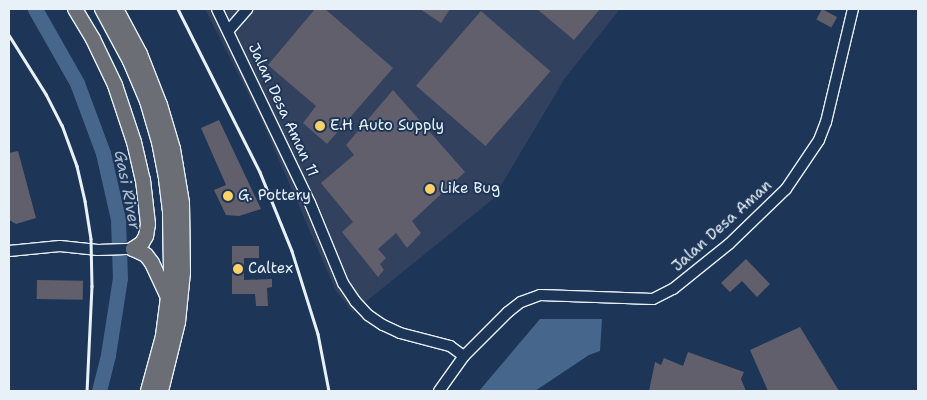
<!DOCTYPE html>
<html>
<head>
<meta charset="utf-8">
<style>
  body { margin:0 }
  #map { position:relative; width:927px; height:400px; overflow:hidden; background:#1d3557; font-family:"Shantell Sans",sans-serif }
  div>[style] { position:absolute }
  .built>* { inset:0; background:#32425e }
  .water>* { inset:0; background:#46668b }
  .river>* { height:15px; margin:-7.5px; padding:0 7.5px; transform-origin:7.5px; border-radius:7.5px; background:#46668b }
  .building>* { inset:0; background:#625f6d; transform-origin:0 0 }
  .roads { filter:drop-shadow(1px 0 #e8f1f8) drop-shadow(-1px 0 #e8f1f8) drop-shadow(0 1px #e8f1f8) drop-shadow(0 -1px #e8f1f8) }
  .minor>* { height:10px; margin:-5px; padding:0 5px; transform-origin:5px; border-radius:5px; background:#1d3557 }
  .highway>* { height:14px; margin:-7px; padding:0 7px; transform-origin:7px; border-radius:7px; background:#6b6f75 }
  .rail>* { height:2.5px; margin:-1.25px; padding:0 1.25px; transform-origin:1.25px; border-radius:1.25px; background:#e8f1f8 }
  .dots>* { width:14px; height:14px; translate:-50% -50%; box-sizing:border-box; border:2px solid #1d3557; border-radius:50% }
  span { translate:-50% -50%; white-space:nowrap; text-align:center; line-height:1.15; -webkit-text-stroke:4px #1d3557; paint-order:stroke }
  .street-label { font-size:15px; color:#e8f1f8 }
  .poi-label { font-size:15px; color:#e8f1f8 }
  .left { translate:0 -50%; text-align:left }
  .water-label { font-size:16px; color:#afc0d2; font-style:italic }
  .frame { position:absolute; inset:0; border:10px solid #e8f1f8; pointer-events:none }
</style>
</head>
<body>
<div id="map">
  <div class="built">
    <div style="clip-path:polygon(205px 9px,620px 9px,565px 78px,493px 199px,353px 312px,336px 291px,262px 121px)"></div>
  </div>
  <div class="water">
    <div style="clip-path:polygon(540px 319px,602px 319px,600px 351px,589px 355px,535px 391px,479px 391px)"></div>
  </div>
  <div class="river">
    <div style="left:35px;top:9px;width:85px;rotate:60.4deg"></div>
    <div style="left:77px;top:83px;width:75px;rotate:69.6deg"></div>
    <div style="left:103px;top:153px;width:68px;rotate:77.2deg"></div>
    <div style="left:118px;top:219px;width:59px;rotate:88.1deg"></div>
    <div style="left:120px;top:278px;width:78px;rotate:98.9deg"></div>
    <div style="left:108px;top:355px;width:37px;rotate:104deg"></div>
  </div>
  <div class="building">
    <div style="clip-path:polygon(315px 9px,325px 9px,393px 68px,327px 144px,303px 123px,316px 106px,268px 65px)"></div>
    <div style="clip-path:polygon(420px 9px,450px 9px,441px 23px)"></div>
    <div style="clip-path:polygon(537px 9px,600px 9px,574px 40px)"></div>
    <div style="left:822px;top:9px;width:17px;height:12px;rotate:28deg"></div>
    <div style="left:481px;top:11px;width:92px;height:99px;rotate:41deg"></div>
    <div style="clip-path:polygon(393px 90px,465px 172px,412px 221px,421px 233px,407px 248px,396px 233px,378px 249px,386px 258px,380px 264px,384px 270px,378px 277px,342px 232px,353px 222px,321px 183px,354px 155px,346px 145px)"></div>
    <div style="clip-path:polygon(219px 120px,261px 209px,239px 216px,226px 215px,214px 190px,226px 185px,201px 128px)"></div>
    <div style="clip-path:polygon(18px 151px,36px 218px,16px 224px,9px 220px,9px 153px)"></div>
    <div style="clip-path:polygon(232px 246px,259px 246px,259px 258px,244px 258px,244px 280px,272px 279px,272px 287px,267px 288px,268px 306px,256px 306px,255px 294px,232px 294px)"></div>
    <div style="clip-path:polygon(746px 259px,770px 284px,757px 297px,742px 281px,730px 292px,721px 283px)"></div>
    <div style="left:37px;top:280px;width:46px;height:19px;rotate:1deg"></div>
    <div style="clip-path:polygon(800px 327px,839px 391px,768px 391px,750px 350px)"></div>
    <div style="clip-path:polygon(688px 352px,744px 372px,741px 379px,746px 391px,649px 391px,655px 362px,661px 365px,664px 358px,683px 366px)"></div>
  </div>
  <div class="roads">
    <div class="minor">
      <div style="left:217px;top:9px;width:215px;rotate:64.4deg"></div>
      <div style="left:310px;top:203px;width:87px;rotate:67.6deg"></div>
      <div style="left:343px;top:283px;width:22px;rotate:56deg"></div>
      <div style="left:355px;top:301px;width:19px;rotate:47deg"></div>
      <div style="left:368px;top:315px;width:18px;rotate:34deg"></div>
      <div style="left:383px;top:325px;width:19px;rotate:25deg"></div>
      <div style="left:400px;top:333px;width:52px;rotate:14.6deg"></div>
      <div style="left:450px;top:346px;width:17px;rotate:36deg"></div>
      <div style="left:229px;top:30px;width:28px;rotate:-49deg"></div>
      <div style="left:9px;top:251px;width:51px;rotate:-5.6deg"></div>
      <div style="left:60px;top:246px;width:38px;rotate:6deg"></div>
      <div style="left:98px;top:250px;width:35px;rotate:-2deg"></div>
      <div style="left:439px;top:391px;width:43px;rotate:-54.5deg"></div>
      <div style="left:464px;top:356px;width:62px;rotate:-45deg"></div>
      <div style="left:508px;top:312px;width:16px;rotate:-38deg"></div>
      <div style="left:521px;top:302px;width:20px;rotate:-20deg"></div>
      <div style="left:540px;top:295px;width:113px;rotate:2deg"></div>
      <div style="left:653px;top:299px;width:22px;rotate:-27deg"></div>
      <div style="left:673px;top:289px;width:72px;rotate:-38.8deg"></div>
      <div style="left:729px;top:244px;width:79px;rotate:-44deg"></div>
      <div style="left:786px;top:189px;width:59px;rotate:-56deg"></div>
      <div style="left:819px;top:140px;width:19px;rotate:-69deg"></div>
      <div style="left:826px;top:122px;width:116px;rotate:-76.6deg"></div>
    </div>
    <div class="highway">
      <div style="left:75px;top:9px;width:35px;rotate:59deg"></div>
      <div style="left:93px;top:39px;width:51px;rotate:64.4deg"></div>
      <div style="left:115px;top:85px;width:60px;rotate:71.6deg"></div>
      <div style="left:134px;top:142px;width:39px;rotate:77deg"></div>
      <div style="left:143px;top:180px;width:44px;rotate:83.5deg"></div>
      <div style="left:148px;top:224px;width:12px;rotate:99deg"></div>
      <div style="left:146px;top:236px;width:8px;rotate:120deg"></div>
      <div style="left:142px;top:243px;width:11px;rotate:146deg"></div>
      <div style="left:102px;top:9px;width:59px;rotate:61.7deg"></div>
      <div style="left:130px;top:61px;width:43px;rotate:67deg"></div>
      <div style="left:147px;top:101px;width:43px;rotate:73.7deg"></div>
      <div style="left:159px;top:142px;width:38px;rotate:79deg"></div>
      <div style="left:166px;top:179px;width:35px;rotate:83deg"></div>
      <div style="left:170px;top:214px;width:60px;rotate:89deg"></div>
      <div style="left:171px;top:274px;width:63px;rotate:97.4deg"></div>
      <div style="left:163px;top:336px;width:57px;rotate:105.3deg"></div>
      <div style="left:116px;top:9px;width:51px;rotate:61.9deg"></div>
      <div style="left:140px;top:54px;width:55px;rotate:68.6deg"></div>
      <div style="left:160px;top:105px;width:46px;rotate:73.5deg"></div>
      <div style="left:173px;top:149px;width:55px;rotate:80.5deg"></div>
      <div style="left:182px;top:203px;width:69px;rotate:89.2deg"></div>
      <div style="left:183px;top:272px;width:50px;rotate:95.7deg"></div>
      <div style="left:178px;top:322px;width:71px;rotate:103.8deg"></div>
      <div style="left:133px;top:249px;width:14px;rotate:25deg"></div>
      <div style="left:146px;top:255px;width:10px;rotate:53deg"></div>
      <div style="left:152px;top:263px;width:38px;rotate:65deg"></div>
    </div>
  </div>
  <div class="rail">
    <div style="left:178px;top:9px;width:182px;rotate:63.3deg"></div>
    <div style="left:260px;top:172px;width:85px;rotate:67.9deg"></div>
    <div style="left:292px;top:251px;width:87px;rotate:72.6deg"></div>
    <div style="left:318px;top:334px;width:58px;rotate:79.1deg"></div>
    <div style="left:9px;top:35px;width:70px;rotate:57.9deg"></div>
    <div style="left:46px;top:94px;width:35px;rotate:63deg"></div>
    <div style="left:62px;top:125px;width:44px;rotate:69.9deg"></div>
    <div style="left:77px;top:166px;width:36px;rotate:77deg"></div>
    <div style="left:85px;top:201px;width:38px;rotate:81deg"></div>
    <div style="left:91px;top:239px;width:47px;rotate:88.8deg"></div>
    <div style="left:92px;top:286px;width:105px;rotate:92.7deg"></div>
  </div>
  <div class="dots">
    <div style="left:320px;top:126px;background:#ffd166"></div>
    <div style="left:430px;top:189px;background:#ffd166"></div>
    <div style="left:228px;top:196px;background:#ffd166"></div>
    <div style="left:238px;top:269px;background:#ffd166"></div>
  </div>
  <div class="street-label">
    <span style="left:283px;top:110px;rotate:65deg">Jalan Desa Aman 11</span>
    <span style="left:722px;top:226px;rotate:-42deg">Jalan Desa Aman</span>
  </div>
  <div class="poi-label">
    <span class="left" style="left:330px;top:126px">E.H Auto Supply</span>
    <span class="left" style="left:440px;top:189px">Like Bug</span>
    <span class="left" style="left:238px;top:196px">G. Pottery</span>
    <span class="left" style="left:248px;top:269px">Caltex</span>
  </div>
  <div class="water-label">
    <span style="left:127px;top:190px;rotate:79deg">Gasi River</span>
  </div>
  <div class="frame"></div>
</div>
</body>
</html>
